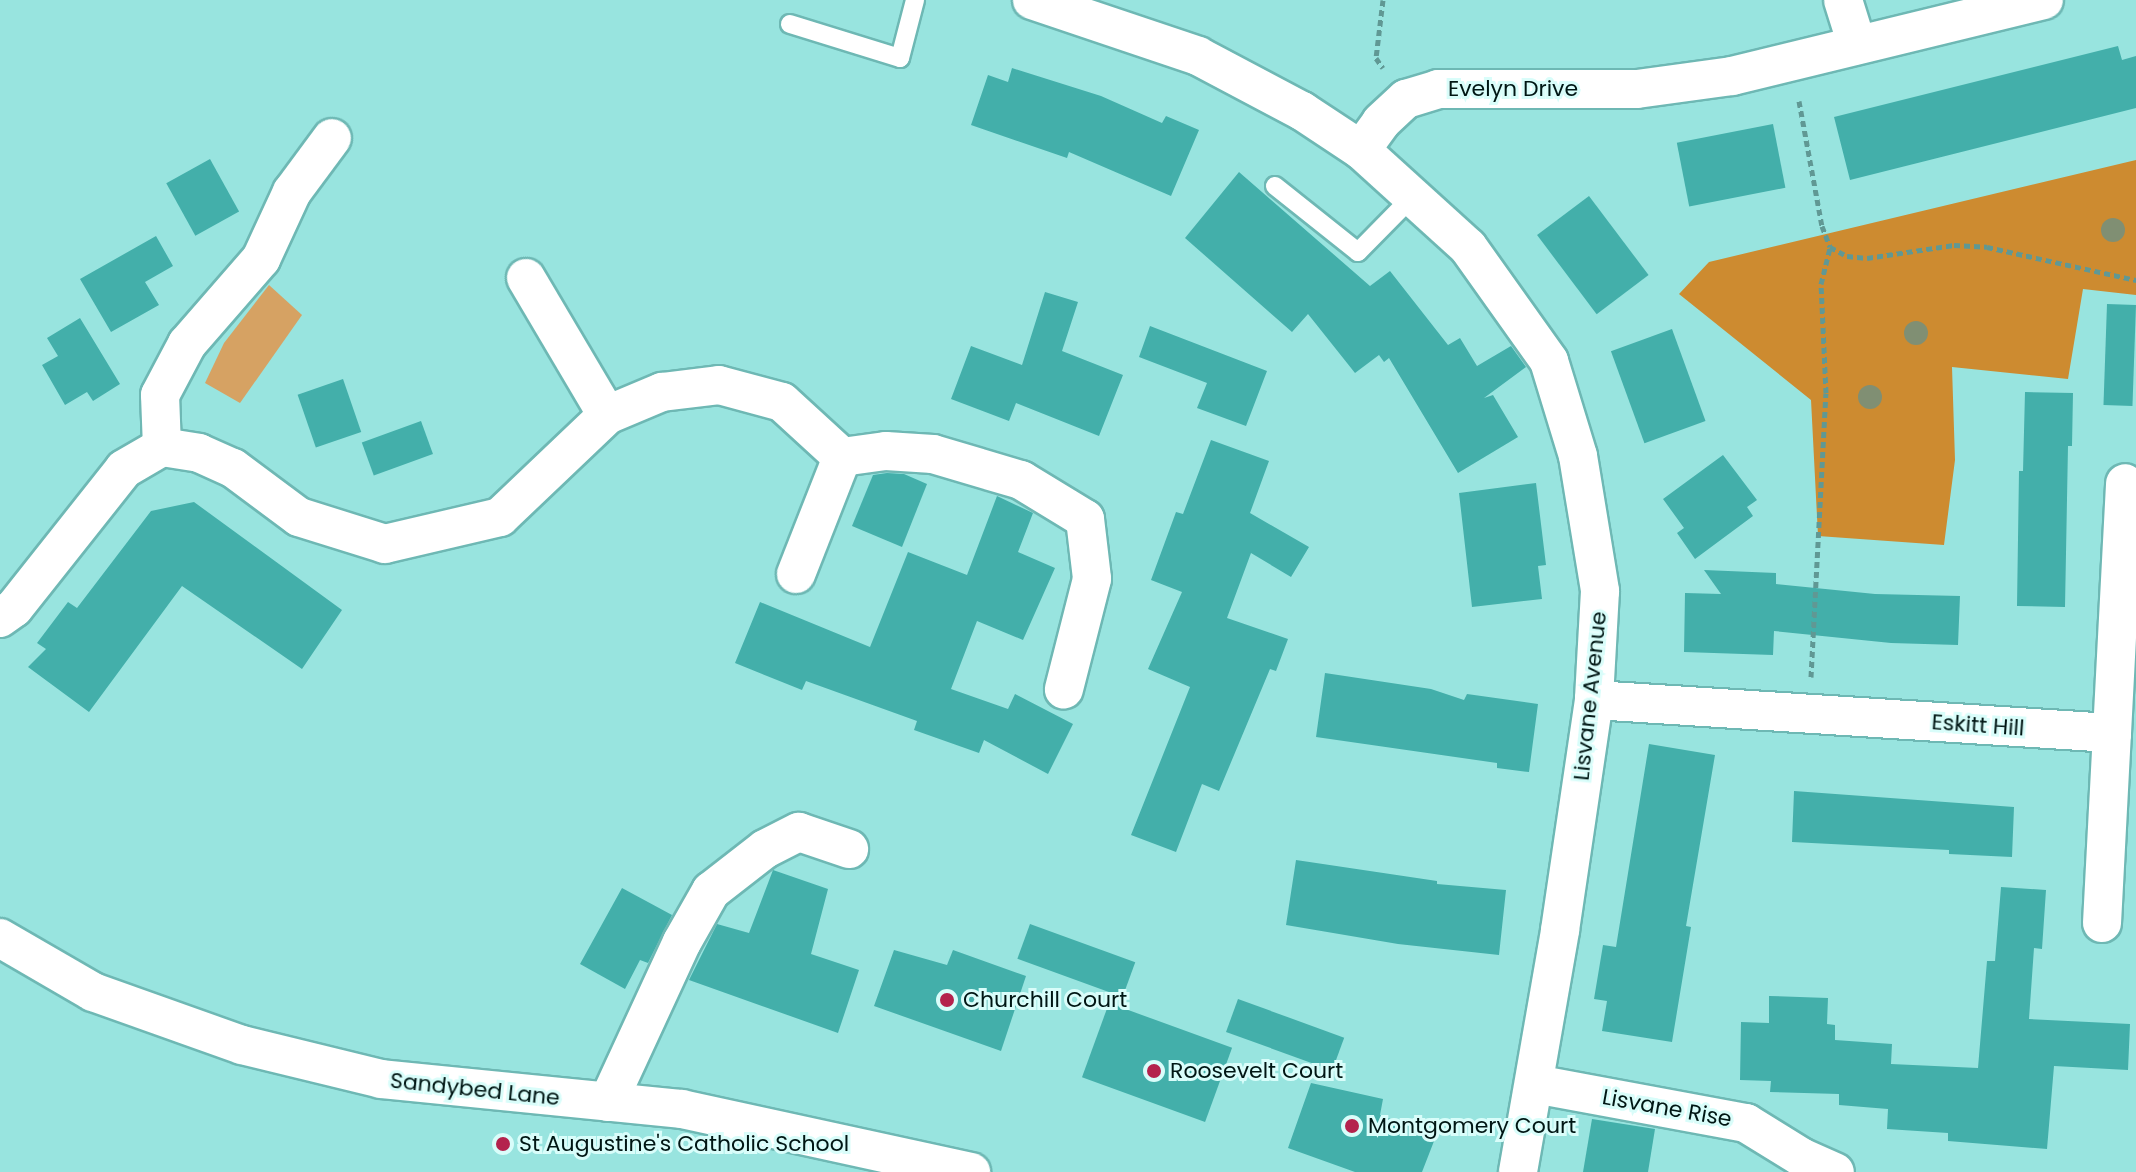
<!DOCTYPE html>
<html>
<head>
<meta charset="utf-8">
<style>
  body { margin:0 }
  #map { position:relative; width:2136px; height:1172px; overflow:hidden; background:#98e4df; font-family:Poppins,sans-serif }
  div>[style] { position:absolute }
  .green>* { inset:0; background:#d6a263 }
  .forest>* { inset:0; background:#cd8b30 }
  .building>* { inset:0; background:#43afaa; transform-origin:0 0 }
  .path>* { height:5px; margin-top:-2.5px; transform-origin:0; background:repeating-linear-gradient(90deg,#609894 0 6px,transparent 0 10px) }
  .roads { filter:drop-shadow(2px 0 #6eb8b4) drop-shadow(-2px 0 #6eb8b4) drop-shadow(0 2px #6eb8b4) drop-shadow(0 -2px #6eb8b4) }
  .lane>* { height:18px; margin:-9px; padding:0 9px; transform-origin:9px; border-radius:9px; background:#fff }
  .street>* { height:38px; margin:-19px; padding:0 19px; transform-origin:19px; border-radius:19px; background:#fff }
  .trees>* { width:24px; height:24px; margin:-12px; border-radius:50%; background:#808f73 }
  .dots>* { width:22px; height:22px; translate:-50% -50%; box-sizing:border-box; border:4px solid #d9fdfa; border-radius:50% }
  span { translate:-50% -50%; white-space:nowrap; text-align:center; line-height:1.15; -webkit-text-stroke:6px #d9fdfa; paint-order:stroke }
  .street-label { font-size:22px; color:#001614 }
  .poi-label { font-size:22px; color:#001614 }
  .left { translate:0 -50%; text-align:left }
</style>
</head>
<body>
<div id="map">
  <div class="green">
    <div style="clip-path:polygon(269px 285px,302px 315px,240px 403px,205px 383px,224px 343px)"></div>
  </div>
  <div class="forest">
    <div style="clip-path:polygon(2136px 160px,2136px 295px,2083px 289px,2068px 379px,1952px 367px,1955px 460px,1944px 545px,1818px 536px,1811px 400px,1679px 294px,1709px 262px)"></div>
  </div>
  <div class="building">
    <div style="clip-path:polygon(2118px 46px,2122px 60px,2136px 56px,2136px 108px,1850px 180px,1834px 117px)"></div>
    <div style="clip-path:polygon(1012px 68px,1101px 96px,1162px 123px,1166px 116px,1199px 130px,1171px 196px,1069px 152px,1067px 158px,971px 125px,988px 75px,1008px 82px)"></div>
    <div style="left:1773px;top:124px;width:65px;height:98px;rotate:79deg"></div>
    <div style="left:210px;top:159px;width:60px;height:50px;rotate:61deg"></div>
    <div style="clip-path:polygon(1239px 172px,1370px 286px,1390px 271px,1448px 345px,1460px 338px,1477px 366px,1511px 346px,1526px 367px,1484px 398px,1493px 395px,1518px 437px,1458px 473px,1389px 358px,1384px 362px,1379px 355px,1355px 373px,1308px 314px,1292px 332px,1185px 238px)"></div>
    <div style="left:1589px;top:196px;width:99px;height:65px;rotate:53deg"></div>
    <div style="clip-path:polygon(156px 236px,173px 266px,145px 282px,159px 305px,111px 332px,80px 279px)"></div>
    <div style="clip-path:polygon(1045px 292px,1078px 302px,1062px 351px,1123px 375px,1099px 436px,1016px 403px,1009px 421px,951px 399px,971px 346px,1022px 365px)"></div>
    <div style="left:2107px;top:304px;width:29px;height:101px;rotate:2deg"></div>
    <div style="clip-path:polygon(80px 318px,120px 384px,93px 401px,87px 392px,65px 405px,42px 365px,58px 356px,47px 338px)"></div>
    <div style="clip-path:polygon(1150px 326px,1267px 371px,1246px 426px,1197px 408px,1207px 383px,1139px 357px)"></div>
    <div style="left:1672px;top:329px;width:98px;height:65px;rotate:70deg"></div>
    <div style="left:343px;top:379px;width:56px;height:48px;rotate:71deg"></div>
    <div style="clip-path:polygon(2025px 392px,2073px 393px,2072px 446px,2068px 446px,2065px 607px,2017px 606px,2019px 471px,2023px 471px)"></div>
    <div style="left:421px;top:421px;width:35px;height:63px;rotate:70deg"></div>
    <div style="clip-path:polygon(1211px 440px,1269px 461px,1250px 513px,1309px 547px,1291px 577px,1251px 553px,1227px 618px,1288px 639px,1276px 671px,1270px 669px,1219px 791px,1202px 784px,1176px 852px,1131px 835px,1190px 687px,1148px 669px,1182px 592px,1151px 580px,1176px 512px,1183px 514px)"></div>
    <div style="clip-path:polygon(1723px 455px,1757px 500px,1747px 507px,1753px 516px,1695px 559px,1677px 533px,1684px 528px,1663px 499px)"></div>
    <div style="clip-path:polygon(887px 473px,904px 474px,927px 484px,902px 547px,852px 526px,873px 475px)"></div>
    <div style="clip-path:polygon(1536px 483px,1546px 565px,1538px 566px,1542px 599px,1472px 607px,1459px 493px)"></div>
    <div style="clip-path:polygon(997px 496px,1033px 513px,1018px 552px,1055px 568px,1023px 640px,977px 621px,951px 689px,1008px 709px,1015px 694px,1073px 724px,1048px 774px,984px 740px,979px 753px,914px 730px,917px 721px,806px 681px,802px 690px,735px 663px,760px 602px,870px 647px,908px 552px,967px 575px)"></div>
    <div style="clip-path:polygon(194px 502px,342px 610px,302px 669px,182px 586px,89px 712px,28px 667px,46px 649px,37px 643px,68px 602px,77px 608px,151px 511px)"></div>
    <div style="clip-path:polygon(1704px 570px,1776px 573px,1776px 584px,1875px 594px,1960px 596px,1958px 645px,1891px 643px,1774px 631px,1773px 655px,1684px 652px,1685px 593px,1721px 594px)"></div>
    <div style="clip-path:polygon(1325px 673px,1431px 689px,1464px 700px,1467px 694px,1538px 704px,1529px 772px,1497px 768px,1497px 763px,1316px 737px)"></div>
    <div style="clip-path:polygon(1649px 744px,1715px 755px,1686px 926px,1691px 927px,1672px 1042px,1602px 1031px,1607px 1001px,1594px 999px,1603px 945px,1616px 947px)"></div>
    <div style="clip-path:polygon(1794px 791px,2014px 807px,2012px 857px,1949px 854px,1949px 850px,1792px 842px)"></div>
    <div style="clip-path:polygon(1296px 860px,1437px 881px,1437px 884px,1506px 890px,1499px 955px,1398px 944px,1286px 925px)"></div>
    <div style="clip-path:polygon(773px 870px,828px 889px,811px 954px,859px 970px,838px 1033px,689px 980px,717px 924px,749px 933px)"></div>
    <div style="clip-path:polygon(2001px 887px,2046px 890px,2042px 949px,2034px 948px,2029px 1019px,2130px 1024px,2128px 1070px,2054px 1066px,2047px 1149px,1948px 1141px,1948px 1133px,1887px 1129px,1888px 1109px,1839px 1105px,1839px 1094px,1770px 1092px,1771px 1081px,1740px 1080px,1741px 1022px,1769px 1023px,1769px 996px,1828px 998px,1827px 1024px,1835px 1025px,1835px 1040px,1892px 1044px,1891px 1064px,1978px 1068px,1987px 961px,1995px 961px)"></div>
    <div style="clip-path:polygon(622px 888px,672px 915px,648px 963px,640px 960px,625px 989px,580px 964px)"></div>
    <div style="left:1030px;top:924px;width:112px;height:37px;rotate:20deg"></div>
    <div style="clip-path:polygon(894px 950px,947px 965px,953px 950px,1026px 976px,1001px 1051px,874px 1006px)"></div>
    <div style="left:1238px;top:999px;width:113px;height:35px;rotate:20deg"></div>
    <div style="left:1109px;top:1003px;width:131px;height:79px;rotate:20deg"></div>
    <div style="clip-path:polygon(1311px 1083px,1383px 1099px,1380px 1115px,1436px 1136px,1422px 1172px,1355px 1172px,1288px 1148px)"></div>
    <div style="clip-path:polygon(1592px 1119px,1655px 1129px,1648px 1172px,1583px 1172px)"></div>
  </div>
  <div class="path">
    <div style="left:1383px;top:0;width:58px;rotate:96.9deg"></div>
    <div style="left:1376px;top:58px;width:12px;rotate:55deg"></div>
    <div style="left:1799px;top:101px;width:127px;rotate:79.6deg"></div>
    <div style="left:1822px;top:226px;width:22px;rotate:69deg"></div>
    <div style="left:1830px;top:247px;width:19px;rotate:28deg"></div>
    <div style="left:1847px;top:256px;width:20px;rotate:6deg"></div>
    <div style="left:1867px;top:258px;width:88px;rotate:-8.5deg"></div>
    <div style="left:1954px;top:245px;width:33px;rotate:3deg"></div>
    <div style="left:1987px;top:247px;width:153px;rotate:12.5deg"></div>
    <div style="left:1811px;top:677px;width:284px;rotate:-87deg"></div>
    <div style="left:1826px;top:393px;width:109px;rotate:-92.6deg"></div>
    <div style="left:1821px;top:284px;width:38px;rotate:-76deg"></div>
  </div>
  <div class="roads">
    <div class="lane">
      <div style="left:790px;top:24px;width:115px;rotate:17.2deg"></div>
      <div style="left:900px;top:58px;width:60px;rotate:-75.5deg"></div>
      <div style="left:1275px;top:186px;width:106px;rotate:38.5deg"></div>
      <div style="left:1358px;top:252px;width:77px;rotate:-45.5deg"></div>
    </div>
    <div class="street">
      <div style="left:1032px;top:0;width:175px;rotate:18.6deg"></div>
      <div style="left:1198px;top:56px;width:118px;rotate:27.9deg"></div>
      <div style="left:1302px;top:111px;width:71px;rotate:33.5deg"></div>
      <div style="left:1361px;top:150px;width:144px;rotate:42.2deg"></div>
      <div style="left:1468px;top:247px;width:140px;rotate:54.6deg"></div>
      <div style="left:1549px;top:361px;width:99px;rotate:73deg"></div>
      <div style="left:1578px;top:456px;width:137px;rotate:80.7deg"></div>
      <div style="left:1600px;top:591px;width:109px;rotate:93.2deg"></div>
      <div style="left:1594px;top:700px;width:233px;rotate:98.4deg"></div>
      <div style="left:1560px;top:931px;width:245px;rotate:99.9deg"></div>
      <div style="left:1843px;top:0;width:47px;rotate:72.7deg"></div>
      <div style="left:1361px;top:150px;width:34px;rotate:-54deg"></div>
      <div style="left:1381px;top:122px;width:34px;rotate:-43deg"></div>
      <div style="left:1406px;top:99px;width:34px;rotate:-17deg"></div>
      <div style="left:1438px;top:89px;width:199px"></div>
      <div style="left:1637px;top:89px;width:96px;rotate:-7.8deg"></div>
      <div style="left:1732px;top:76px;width:321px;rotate:-13.7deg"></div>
      <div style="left:526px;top:278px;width:159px;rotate:59.4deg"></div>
      <div style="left:162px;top:447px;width:52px;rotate:-92.2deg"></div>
      <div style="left:160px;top:395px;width:58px;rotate:-62.1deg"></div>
      <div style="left:187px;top:344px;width:113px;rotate:-49deg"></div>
      <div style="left:261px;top:259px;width:74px;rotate:-65.2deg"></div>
      <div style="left:292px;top:192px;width:67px;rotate:-53.5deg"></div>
      <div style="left:796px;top:574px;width:126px;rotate:-68.5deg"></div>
      <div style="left:0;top:618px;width:17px;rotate:-36deg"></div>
      <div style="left:14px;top:608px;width:177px;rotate:-51.6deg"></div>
      <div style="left:124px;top:469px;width:44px;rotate:-30.1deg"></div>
      <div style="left:162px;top:447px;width:37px;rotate:9deg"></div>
      <div style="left:199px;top:453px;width:37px;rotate:24deg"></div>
      <div style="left:233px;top:468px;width:82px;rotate:36.6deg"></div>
      <div style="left:299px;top:517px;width:90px;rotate:17.4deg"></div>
      <div style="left:385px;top:544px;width:118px;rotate:-13.2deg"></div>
      <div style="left:500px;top:517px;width:148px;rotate:-43.6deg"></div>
      <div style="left:607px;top:415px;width:60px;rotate:-22.7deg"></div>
      <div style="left:662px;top:392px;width:57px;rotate:-7deg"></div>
      <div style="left:719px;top:385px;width:65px;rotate:15.1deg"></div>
      <div style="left:782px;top:402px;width:81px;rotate:42.5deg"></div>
      <div style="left:842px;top:457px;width:44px;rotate:-7.8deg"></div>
      <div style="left:886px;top:451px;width:47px;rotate:3.7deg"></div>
      <div style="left:933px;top:454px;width:92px;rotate:16.5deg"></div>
      <div style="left:1021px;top:480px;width:75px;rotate:31.4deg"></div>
      <div style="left:1085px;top:519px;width:60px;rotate:83.3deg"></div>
      <div style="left:1092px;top:579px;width:114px;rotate:104.3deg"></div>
      <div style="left:1594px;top:700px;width:519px;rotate:3.65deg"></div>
      <div style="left:2112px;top:733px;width:250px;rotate:-87deg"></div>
      <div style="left:2102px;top:923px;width:190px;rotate:-87deg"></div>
      <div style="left:0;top:938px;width:108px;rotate:30.1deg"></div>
      <div style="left:93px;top:992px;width:158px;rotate:19.6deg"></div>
      <div style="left:242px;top:1045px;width:143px;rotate:13.7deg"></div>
      <div style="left:381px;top:1079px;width:302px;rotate:5.7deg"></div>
      <div style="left:682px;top:1109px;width:296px;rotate:12.3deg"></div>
      <div style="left:1535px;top:1084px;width:215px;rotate:10.5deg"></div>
      <div style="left:1746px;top:1123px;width:65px;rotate:31.7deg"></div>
      <div style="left:1801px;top:1157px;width:37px;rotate:24deg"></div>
      <div style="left:608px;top:1102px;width:176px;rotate:-65.2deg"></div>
      <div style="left:682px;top:942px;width:59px;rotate:-60.4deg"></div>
      <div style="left:711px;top:891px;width:68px;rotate:-37.9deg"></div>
      <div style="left:765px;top:849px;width:38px;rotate:-27deg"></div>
      <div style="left:799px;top:832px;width:53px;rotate:18.8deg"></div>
    </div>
  </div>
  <div class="trees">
    <div style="left:2113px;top:230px"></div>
    <div style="left:1916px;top:333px"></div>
    <div style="left:1870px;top:397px"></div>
  </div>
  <div class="dots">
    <div style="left:947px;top:1000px;background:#b4234d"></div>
    <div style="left:1154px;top:1071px;background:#b4234d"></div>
    <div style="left:1352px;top:1126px;background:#b4234d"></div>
    <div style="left:503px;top:1144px;background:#b4234d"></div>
  </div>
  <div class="street-label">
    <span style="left:1513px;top:89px">Evelyn Drive</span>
    <span style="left:1590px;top:696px;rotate:-84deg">Lisvane Avenue</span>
    <span style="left:1978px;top:725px;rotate:4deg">Eskitt Hill</span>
    <span style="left:475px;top:1089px;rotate:6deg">Sandybed Lane</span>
    <span style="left:1667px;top:1108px;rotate:10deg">Lisvane Rise</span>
  </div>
  <div class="poi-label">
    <span class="left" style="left:963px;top:1000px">Churchill Court</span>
    <span class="left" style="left:1170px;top:1071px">Roosevelt Court</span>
    <span class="left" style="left:1368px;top:1126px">Montgomery Court</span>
    <span class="left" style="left:519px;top:1144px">St Augustine's Catholic School</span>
  </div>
</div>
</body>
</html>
